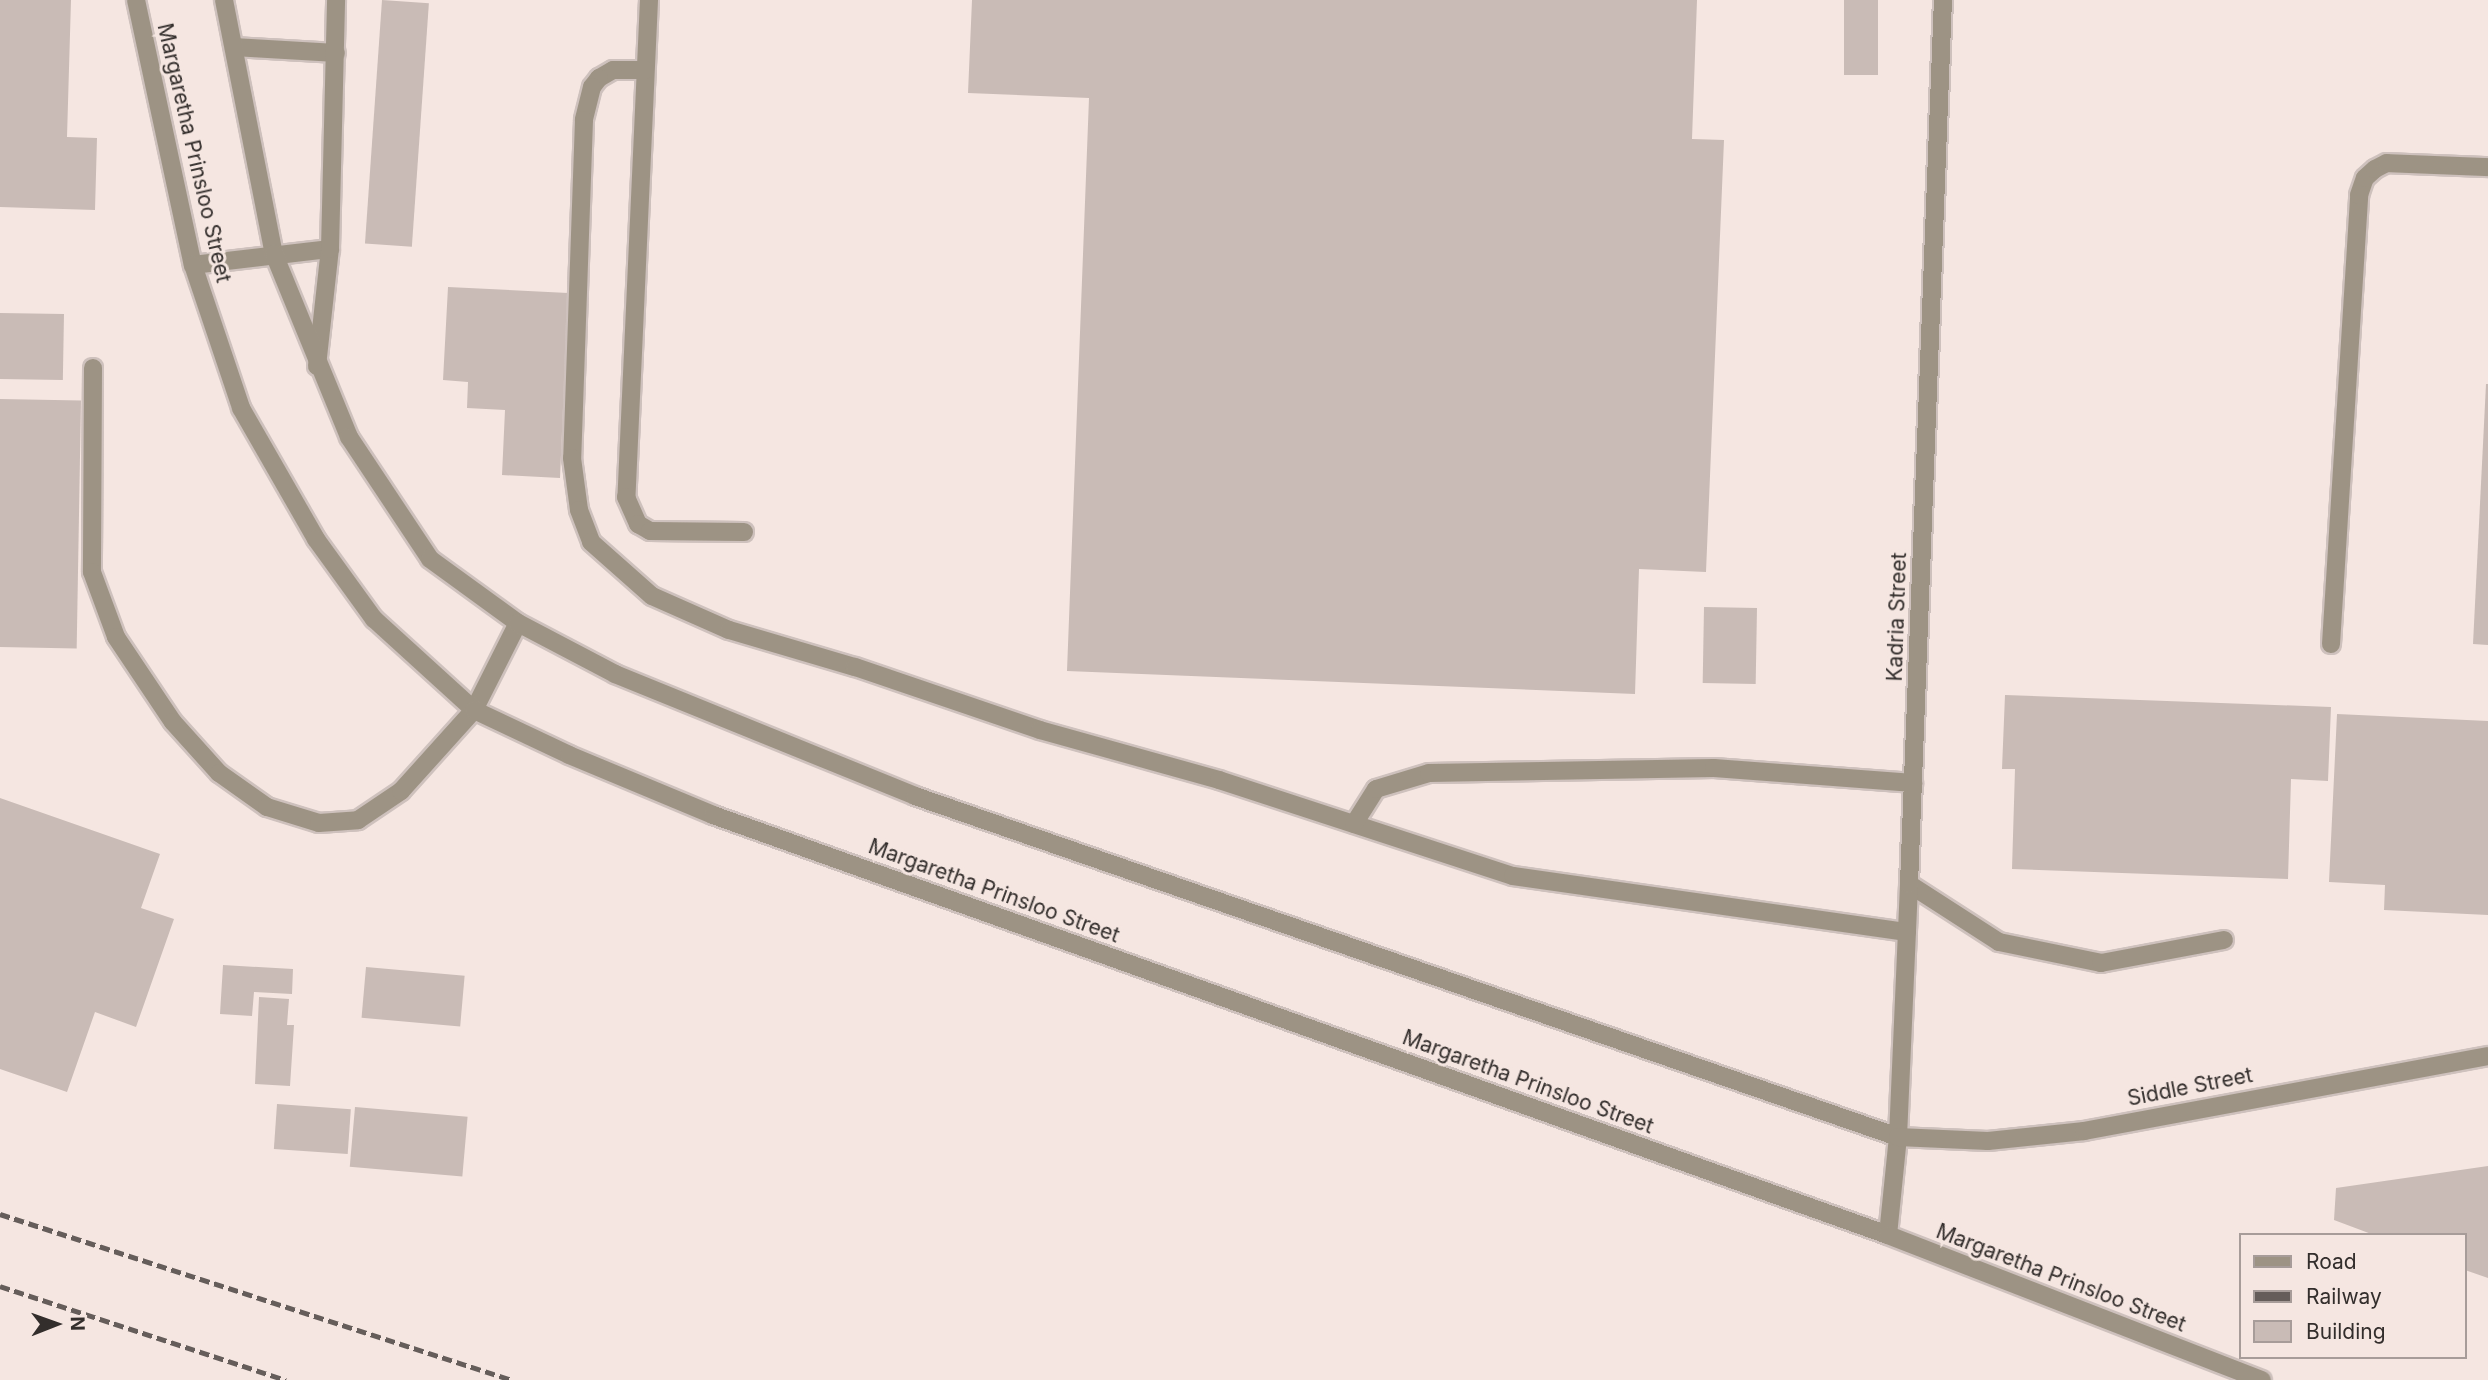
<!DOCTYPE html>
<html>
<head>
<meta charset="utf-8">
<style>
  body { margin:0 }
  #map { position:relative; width:2488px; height:1380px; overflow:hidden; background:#f5e6e1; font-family:Inter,sans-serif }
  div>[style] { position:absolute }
  .building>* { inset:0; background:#c9bbb6; transform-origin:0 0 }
  .roads { filter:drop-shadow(2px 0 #cec1bd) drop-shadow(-2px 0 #cec1bd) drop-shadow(0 2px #cec1bd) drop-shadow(0 -2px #cec1bd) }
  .service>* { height:18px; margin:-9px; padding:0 9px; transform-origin:9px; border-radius:9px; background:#9d9384 }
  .minor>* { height:18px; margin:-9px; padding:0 9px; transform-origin:9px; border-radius:9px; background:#9d9384 }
  .tertiary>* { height:18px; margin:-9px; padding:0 9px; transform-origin:9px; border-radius:9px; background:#9d9384 }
  .rail>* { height:5px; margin-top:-2.5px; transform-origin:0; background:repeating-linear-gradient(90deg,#655d5a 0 10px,transparent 0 15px) }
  span { translate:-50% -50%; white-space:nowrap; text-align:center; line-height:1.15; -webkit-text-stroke:6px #f5e6e1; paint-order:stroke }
  .street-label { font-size:21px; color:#332e2c }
  .legend { position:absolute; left:2239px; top:1233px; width:228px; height:126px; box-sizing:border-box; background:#f5e6e1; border:2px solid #a79c99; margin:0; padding:9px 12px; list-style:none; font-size:21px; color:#332e2c }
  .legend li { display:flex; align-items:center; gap:14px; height:35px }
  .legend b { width:35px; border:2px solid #a79c99 }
  .north { position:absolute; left:21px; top:1289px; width:70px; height:70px; -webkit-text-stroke:5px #f5e6e1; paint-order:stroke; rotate:89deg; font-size:19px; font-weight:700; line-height:28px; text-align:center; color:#332e2c }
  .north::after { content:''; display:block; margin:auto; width:24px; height:32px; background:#332e2c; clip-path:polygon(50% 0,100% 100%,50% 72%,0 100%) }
</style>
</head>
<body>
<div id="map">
  <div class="building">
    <div style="clip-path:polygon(0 0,71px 0,67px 137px,97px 138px,95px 210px,0 207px)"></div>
    <div style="left:382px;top:0;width:47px;height:244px;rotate:4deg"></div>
    <div style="clip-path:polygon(972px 0,1697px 0,1692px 139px,1724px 140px,1706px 572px,1639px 569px,1635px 694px,1067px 671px,1089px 98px,968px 93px)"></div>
    <div style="left:1844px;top:0;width:34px;height:75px"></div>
    <div style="clip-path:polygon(448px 287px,568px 293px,560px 478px,502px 475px,505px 410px,467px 408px,468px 382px,443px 380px)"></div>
    <div style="left:0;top:313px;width:64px;height:66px;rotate:1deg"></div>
    <div style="clip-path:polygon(2486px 384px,2488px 384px,2488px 645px,2473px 644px)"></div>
    <div style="left:0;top:399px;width:81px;height:248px;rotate:1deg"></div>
    <div style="left:1704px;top:607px;width:53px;height:76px;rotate:1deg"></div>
    <div style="clip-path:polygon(2005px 695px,2331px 707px,2328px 781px,2291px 779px,2288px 879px,2012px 869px,2015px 769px,2002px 769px)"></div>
    <div style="clip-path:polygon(2337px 714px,2488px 721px,2488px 915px,2384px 910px,2385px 885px,2329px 882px)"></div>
    <div style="clip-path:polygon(0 798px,160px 854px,141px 908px,174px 919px,136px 1027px,95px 1012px,67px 1092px,0 1069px)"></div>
    <div style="clip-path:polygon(223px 965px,293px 969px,292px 994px,254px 992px,252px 1016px,220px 1014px)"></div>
    <div style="left:366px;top:967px;width:99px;height:51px;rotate:5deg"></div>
    <div style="clip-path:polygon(259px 997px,289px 999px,287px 1025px,294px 1025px,290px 1086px,255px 1084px)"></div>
    <div style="left:277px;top:1104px;width:74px;height:45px;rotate:4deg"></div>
    <div style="left:355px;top:1107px;width:113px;height:60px;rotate:5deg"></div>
    <div style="clip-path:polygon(2488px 1166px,2488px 1278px,2465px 1270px,2465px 1235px,2374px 1235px,2334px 1220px,2336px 1188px)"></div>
  </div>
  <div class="roads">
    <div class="service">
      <div style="left:649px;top:0;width:498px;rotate:92.6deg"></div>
      <div style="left:626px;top:497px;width:30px;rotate:66deg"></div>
      <div style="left:638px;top:524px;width:14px;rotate:30deg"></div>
      <div style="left:650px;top:531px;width:94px;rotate:0.6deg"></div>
      <div style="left:234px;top:47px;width:102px;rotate:3.4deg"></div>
      <div style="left:645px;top:70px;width:32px;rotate:180deg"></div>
      <div style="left:613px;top:70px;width:16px;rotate:150deg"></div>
      <div style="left:599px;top:78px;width:11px;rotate:128deg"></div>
      <div style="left:592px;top:87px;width:34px;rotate:104deg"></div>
      <div style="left:584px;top:120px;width:338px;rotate:92deg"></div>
      <div style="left:572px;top:458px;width:52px;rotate:82.3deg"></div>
      <div style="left:579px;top:510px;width:34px;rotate:69deg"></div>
      <div style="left:591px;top:542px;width:81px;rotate:41.5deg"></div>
      <div style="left:652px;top:596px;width:84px;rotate:23.8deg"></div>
      <div style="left:729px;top:630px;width:131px;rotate:16.4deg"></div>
      <div style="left:855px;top:667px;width:195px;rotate:18.8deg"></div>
      <div style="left:1040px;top:730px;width:186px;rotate:15.6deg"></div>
      <div style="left:1219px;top:780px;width:309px;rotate:18.1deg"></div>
      <div style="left:1513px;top:876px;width:398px;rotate:8.1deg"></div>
      <div style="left:193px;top:265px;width:138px;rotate:-6.7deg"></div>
      <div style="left:317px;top:366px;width:118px;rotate:-83.7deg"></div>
      <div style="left:330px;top:249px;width:249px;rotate:-88.6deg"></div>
      <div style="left:93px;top:368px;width:204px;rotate:90.3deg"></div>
      <div style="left:92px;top:572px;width:69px;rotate:69.7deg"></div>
      <div style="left:116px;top:637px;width:102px;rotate:56.2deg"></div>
      <div style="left:173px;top:722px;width:69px;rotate:48deg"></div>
      <div style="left:219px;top:773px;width:59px;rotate:35.3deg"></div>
      <div style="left:267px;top:807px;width:54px;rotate:17.1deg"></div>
      <div style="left:319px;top:823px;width:39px;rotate:-4deg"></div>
      <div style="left:358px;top:820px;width:52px;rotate:-34deg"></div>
      <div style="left:401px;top:791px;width:109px;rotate:-48deg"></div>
      <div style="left:474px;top:710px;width:97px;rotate:-63.2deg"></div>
      <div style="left:2331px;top:644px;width:450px;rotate:-86.4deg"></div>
      <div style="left:2359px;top:195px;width:18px;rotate:-71deg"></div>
      <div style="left:2365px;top:178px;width:13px;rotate:-42deg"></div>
      <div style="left:2375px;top:169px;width:13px;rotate:-27deg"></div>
      <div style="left:2387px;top:163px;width:101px;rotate:2.3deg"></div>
      <div style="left:1354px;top:824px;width:41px;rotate:-57.8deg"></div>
      <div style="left:1376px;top:789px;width:55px;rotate:-16.8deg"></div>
      <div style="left:1429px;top:773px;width:285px;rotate:-1deg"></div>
      <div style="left:1714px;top:768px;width:200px;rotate:4.3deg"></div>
      <div style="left:1909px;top:884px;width:107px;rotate:32.8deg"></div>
      <div style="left:1999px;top:942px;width:104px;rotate:11.6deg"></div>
      <div style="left:2101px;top:963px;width:125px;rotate:-10.6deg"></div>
    </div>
    <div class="minor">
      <div style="left:1888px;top:1235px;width:99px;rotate:-84.2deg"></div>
      <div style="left:1898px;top:1137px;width:253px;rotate:-87.5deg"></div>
      <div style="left:1909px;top:884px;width:885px;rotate:-87.8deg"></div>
    </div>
    <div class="tertiary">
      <div style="left:136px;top:0;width:271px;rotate:77.9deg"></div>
      <div style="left:193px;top:265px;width:151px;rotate:71.4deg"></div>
      <div style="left:241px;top:408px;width:151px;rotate:60.2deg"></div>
      <div style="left:316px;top:539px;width:99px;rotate:54.1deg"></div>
      <div style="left:374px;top:619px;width:135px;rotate:42.3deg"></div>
      <div style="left:474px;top:710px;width:105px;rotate:25.3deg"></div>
      <div style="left:569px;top:755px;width:156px;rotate:22.6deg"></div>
      <div style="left:713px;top:815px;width:1248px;rotate:19.67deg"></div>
      <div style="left:1888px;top:1235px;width:401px;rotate:21.2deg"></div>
      <div style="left:224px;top:0;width:259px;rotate:78.9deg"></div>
      <div style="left:274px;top:254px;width:198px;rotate:67.7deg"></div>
      <div style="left:349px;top:437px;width:146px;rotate:56.4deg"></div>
      <div style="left:430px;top:559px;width:109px;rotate:36deg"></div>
      <div style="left:518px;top:623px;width:110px;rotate:27.7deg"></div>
      <div style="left:615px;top:674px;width:324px;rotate:22.1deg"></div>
      <div style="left:915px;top:796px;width:1040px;rotate:19.13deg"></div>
      <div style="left:1898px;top:1137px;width:90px;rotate:2.5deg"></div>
      <div style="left:1988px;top:1141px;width:97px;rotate:-5.9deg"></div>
      <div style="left:2084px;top:1131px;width:411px;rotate:-10.5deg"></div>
    </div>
  </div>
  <div class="rail">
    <div style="left:0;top:1214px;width:538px;rotate:17.96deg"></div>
    <div style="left:0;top:1286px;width:301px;rotate:18.2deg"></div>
  </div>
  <div class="street-label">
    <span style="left:194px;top:153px;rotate:77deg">Margaretha Prinsloo Street</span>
    <span style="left:1897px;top:617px;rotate:-88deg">Kadria Street</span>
    <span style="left:994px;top:891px;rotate:20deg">Margaretha Prinsloo Street</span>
    <span style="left:1528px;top:1082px;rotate:20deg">Margaretha Prinsloo Street</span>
    <span style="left:2190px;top:1087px;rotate:-11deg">Siddle Street</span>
    <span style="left:2061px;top:1278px;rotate:21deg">Margaretha Prinsloo Street</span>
  </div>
  <ul class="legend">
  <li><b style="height:9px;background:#9d9384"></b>Road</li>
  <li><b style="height:9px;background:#655d5a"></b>Railway</li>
  <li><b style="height:19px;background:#c9bbb6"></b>Building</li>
  </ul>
  <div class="north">N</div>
</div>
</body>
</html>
